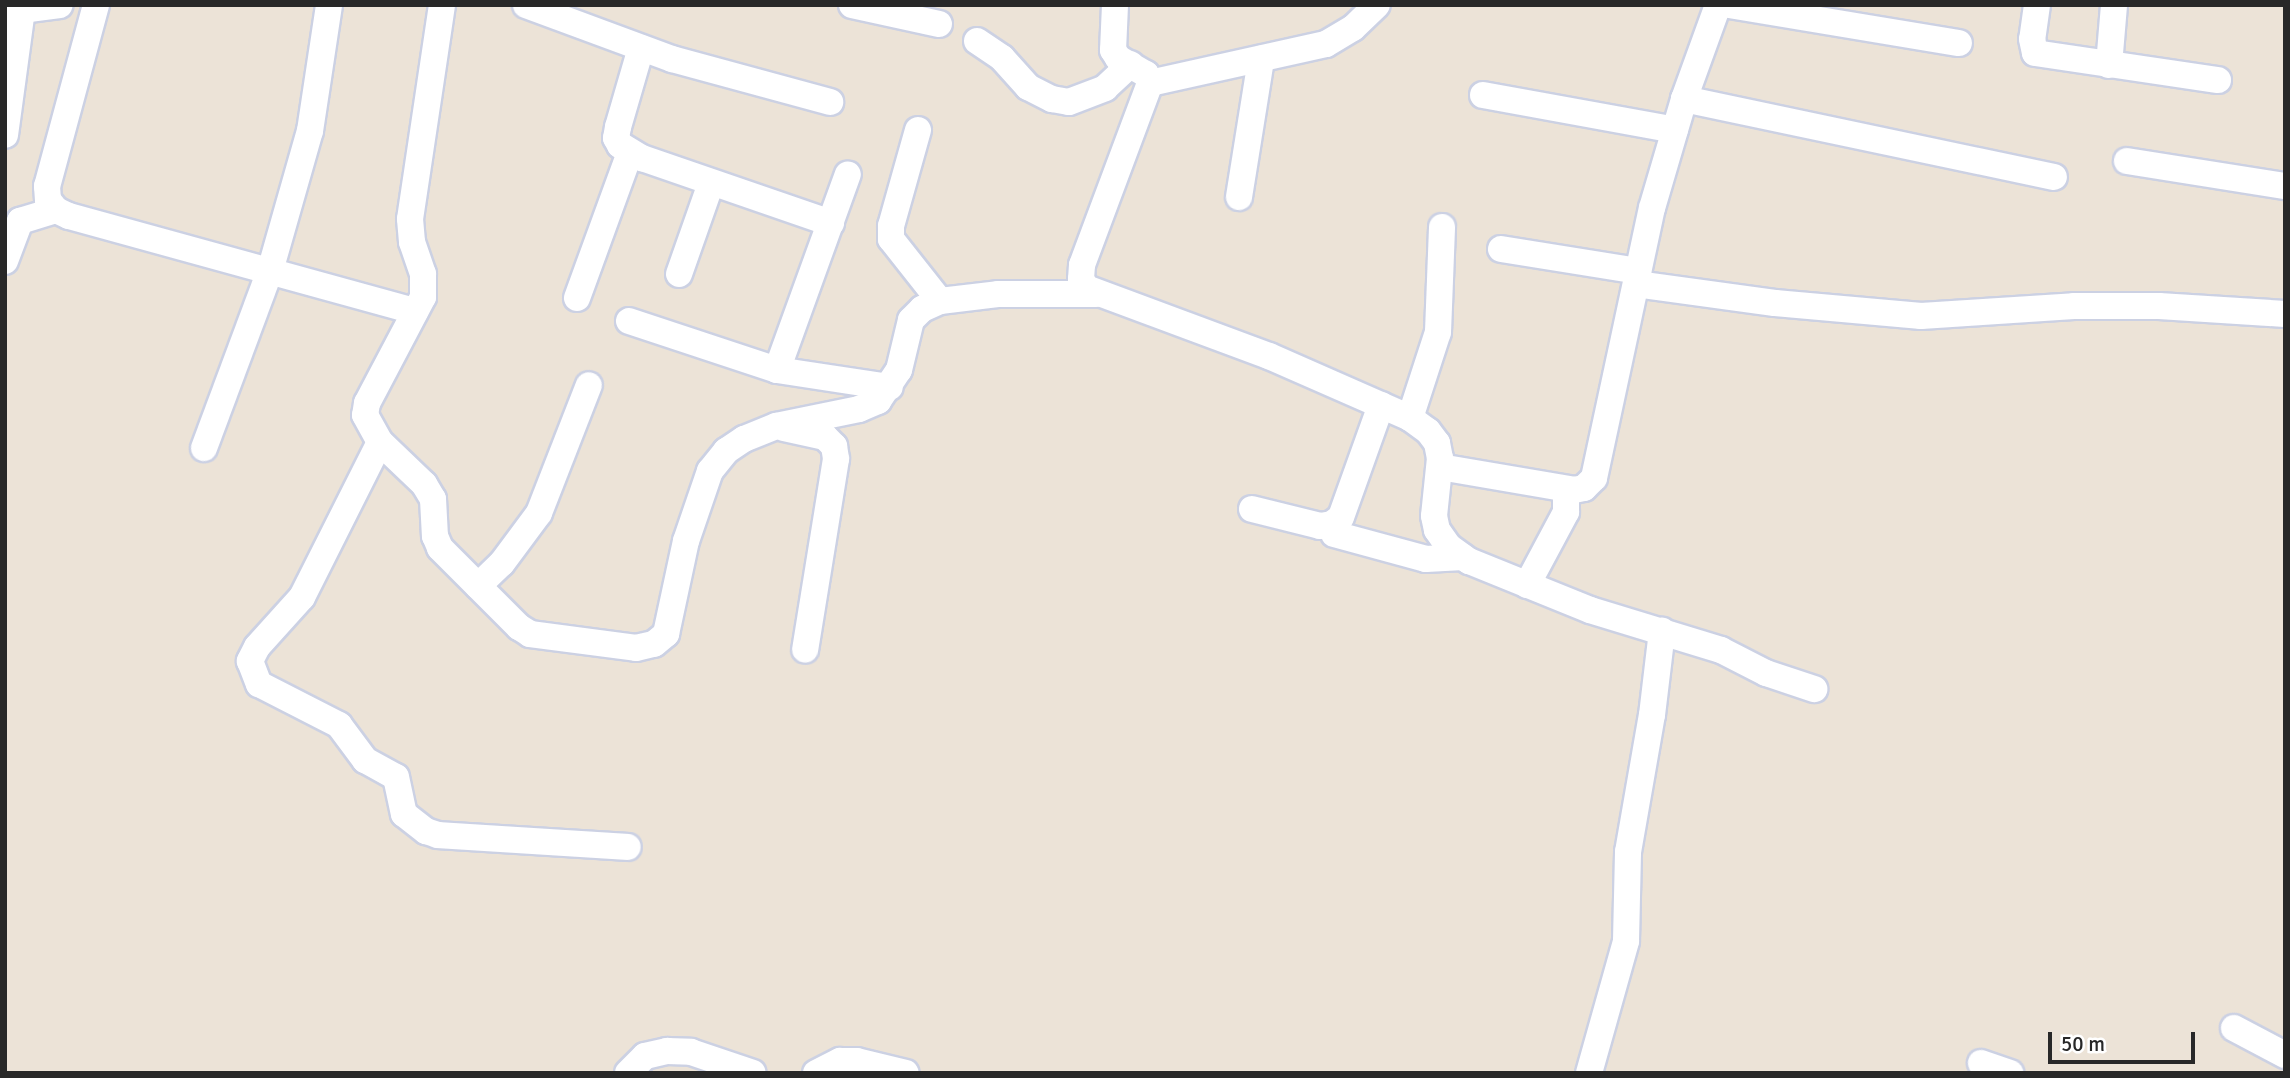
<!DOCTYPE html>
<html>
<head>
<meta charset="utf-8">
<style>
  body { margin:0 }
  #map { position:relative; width:2290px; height:1078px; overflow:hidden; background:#ece3d7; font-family:Signika,sans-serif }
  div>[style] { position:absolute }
  .roads { filter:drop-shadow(2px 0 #ccd1e3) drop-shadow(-2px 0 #ccd1e3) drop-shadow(0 2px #ccd1e3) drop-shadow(0 -2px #ccd1e3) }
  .minor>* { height:26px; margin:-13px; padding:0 13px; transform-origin:13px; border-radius:13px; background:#fff }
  span { translate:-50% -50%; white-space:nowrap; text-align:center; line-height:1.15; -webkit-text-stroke:5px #fff; paint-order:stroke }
  .frame { position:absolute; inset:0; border:7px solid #282828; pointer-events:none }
  .scale { position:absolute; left:2048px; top:1032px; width:147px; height:32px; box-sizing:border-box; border:4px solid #282828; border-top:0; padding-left:9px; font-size:21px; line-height:24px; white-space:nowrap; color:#282828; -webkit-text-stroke:5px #fff; paint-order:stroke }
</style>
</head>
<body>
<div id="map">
  <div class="roads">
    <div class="minor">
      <div style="left:96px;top:5px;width:188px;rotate:105.1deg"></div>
      <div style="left:47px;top:186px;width:14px;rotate:86deg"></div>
      <div style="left:48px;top:200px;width:13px;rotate:51deg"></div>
      <div style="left:56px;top:210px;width:14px;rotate:25deg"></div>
      <div style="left:69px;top:216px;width:359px;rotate:15.4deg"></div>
      <div style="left:442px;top:5px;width:216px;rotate:98.5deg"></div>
      <div style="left:410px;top:219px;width:23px;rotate:85deg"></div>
      <div style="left:412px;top:242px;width:34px;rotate:71deg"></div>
      <div style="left:423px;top:274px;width:23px;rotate:90deg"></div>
      <div style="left:423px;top:297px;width:120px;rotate:117.8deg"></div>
      <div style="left:367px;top:403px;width:12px;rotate:99deg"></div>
      <div style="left:365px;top:415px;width:31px;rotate:61deg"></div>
      <div style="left:380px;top:442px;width:61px;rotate:43.7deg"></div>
      <div style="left:424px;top:484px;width:17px;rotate:59deg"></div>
      <div style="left:433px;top:499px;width:37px;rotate:87deg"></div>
      <div style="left:435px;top:536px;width:13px;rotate:67deg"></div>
      <div style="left:440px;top:548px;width:112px;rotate:45deg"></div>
      <div style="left:519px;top:627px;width:13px;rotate:32deg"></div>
      <div style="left:530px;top:634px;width:107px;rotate:7.5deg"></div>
      <div style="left:636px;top:648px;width:18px;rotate:-13deg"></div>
      <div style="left:654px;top:644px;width:16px;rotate:-40deg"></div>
      <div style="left:666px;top:634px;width:95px;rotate:-77.9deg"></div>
      <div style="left:686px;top:541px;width:74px;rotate:-71.1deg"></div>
      <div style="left:710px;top:471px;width:26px;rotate:-51deg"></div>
      <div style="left:726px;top:451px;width:22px;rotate:-34deg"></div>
      <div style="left:744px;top:439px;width:35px;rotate:-22deg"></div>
      <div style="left:776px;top:426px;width:85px;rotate:-11.6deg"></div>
      <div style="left:859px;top:409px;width:21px;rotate:-23deg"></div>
      <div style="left:878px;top:401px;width:37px;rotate:-56deg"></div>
      <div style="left:899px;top:370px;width:51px;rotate:-76.5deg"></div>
      <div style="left:911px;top:320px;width:16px;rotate:-45deg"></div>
      <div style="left:922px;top:309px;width:20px;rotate:-24deg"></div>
      <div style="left:940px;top:301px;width:58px;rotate:-6.9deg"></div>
      <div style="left:998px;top:294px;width:98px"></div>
      <div style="left:526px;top:5px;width:156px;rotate:20.3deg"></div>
      <div style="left:672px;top:59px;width:164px;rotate:15.2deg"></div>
      <div style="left:852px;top:5px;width:89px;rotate:12.3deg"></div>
      <div style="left:1115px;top:5px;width:45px;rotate:92.5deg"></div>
      <div style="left:1113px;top:50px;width:9px;rotate:58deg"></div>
      <div style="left:1118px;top:58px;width:32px;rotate:30deg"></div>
      <div style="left:1146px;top:74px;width:10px;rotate:66deg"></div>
      <div style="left:1150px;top:83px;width:194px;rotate:110.5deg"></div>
      <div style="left:1082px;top:265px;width:14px;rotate:94deg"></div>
      <div style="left:1081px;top:279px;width:10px;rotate:61deg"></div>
      <div style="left:1086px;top:288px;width:195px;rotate:20.4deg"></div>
      <div style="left:1269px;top:356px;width:154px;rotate:23.7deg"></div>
      <div style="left:1410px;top:418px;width:22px;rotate:36deg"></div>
      <div style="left:1428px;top:431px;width:15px;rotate:53deg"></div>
      <div style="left:1437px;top:443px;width:15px;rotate:79deg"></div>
      <div style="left:1440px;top:458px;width:58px;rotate:95.9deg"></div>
      <div style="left:1434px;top:516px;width:14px;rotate:78deg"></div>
      <div style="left:1437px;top:530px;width:19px;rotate:55deg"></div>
      <div style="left:1448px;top:546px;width:26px;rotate:36deg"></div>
      <div style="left:1469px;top:561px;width:131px;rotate:22deg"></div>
      <div style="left:1590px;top:610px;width:137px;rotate:17deg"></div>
      <div style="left:1721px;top:650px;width:51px;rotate:27.1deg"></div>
      <div style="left:1766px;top:673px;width:51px;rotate:18.4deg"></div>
      <div style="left:1729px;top:5px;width:233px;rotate:9.4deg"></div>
      <div style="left:2037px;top:5px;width:34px;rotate:98deg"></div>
      <div style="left:2032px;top:39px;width:14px;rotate:78deg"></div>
      <div style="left:2035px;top:53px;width:185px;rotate:8.4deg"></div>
      <div style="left:6px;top:12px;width:54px;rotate:-7.4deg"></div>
      <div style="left:977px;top:41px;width:30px;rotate:34deg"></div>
      <div style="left:1002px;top:58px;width:39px;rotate:48deg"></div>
      <div style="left:1028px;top:87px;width:27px;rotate:27deg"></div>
      <div style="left:1052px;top:99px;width:17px;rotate:10deg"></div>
      <div style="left:1069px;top:102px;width:39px;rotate:-21deg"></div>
      <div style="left:1105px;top:88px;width:35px;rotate:-43deg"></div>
      <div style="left:641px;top:48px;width:82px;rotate:106.2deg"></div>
      <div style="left:618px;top:127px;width:11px;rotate:100deg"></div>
      <div style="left:616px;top:138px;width:8px;rotate:60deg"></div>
      <div style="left:620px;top:145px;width:26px;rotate:31deg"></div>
      <div style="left:642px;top:158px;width:200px;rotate:19deg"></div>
      <div style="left:2109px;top:65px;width:60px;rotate:-85.2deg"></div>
      <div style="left:1150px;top:83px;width:180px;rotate:-12.5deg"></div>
      <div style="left:1326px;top:44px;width:31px;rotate:-31deg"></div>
      <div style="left:1353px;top:28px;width:33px;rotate:-44deg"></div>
      <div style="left:1483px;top:95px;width:195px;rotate:10.3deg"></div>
      <div style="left:1684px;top:99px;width:378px;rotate:11.9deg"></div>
      <div style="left:918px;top:130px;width:100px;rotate:105.7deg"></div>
      <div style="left:891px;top:226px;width:13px;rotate:90deg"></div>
      <div style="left:891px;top:239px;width:79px;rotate:51.7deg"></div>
      <div style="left:5px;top:135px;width:126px;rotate:-82.3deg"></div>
      <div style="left:2127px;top:161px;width:160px;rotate:9deg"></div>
      <div style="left:1239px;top:197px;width:140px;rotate:-80.9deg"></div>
      <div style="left:1501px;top:249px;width:139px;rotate:9.1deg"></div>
      <div style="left:5px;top:261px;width:43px;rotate:-69.4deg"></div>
      <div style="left:20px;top:221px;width:38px;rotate:-17deg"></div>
      <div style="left:679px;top:274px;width:96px;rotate:-70.6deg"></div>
      <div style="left:1636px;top:284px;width:140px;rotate:7.8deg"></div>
      <div style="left:1775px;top:303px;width:147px;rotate:5.1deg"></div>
      <div style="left:1921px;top:316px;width:153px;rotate:-3.7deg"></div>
      <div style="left:2074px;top:306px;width:85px"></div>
      <div style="left:2159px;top:306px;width:126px;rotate:3.6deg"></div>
      <div style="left:577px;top:298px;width:155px;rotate:-70deg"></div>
      <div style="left:629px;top:321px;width:156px;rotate:18.3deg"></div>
      <div style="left:777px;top:370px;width:114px;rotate:8.6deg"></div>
      <div style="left:777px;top:370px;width:208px;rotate:-70.1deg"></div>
      <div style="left:1410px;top:418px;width:90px;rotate:-72deg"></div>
      <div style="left:1438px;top:332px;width:105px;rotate:-87.8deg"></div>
      <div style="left:784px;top:428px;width:42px;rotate:12.4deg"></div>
      <div style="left:825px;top:437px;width:13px;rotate:45deg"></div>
      <div style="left:834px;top:446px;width:13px;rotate:81deg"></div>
      <div style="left:836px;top:459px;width:193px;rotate:99.2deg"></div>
      <div style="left:380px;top:442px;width:174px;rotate:116.7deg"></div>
      <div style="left:302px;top:597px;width:67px;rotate:132deg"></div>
      <div style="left:257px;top:647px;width:16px;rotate:117deg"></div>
      <div style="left:250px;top:661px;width:25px;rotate:69deg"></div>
      <div style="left:259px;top:684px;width:90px;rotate:27.1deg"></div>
      <div style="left:339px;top:725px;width:44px;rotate:53.4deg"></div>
      <div style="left:365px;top:760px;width:35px;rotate:29deg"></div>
      <div style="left:396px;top:777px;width:38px;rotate:78deg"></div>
      <div style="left:404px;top:814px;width:28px;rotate:38deg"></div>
      <div style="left:426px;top:831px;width:13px;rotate:18deg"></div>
      <div style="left:438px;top:835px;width:190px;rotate:3.6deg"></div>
      <div style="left:204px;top:448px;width:189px;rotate:-69.6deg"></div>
      <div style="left:270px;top:271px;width:146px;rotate:-74.1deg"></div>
      <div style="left:310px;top:131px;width:127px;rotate:-81.4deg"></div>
      <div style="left:1440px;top:467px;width:136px;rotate:9.7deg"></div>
      <div style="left:1574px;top:490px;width:10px;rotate:-11deg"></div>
      <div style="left:1584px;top:488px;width:14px;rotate:-45deg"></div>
      <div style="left:1594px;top:478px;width:276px;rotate:-77.9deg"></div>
      <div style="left:1652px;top:208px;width:114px;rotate:-73.6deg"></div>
      <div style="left:1684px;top:99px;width:100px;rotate:-70.1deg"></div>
      <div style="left:1252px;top:509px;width:70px;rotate:14deg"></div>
      <div style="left:1320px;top:526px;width:12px;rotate:-9deg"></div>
      <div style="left:1332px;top:524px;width:11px;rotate:-38deg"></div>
      <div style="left:1341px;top:517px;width:119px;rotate:-70.3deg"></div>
      <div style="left:1334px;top:534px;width:95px;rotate:15.2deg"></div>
      <div style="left:1426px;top:559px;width:37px;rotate:-3deg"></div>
      <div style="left:1527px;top:585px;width:83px;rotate:-61.9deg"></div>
      <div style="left:1566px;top:512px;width:17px;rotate:-90deg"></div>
      <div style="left:1566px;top:495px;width:9px;rotate:-32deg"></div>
      <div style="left:478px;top:586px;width:33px;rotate:-44deg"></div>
      <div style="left:502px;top:563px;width:62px;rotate:-53.5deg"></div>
      <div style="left:539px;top:513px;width:137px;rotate:-68.7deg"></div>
      <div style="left:2234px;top:1028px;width:58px;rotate:27.9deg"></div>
      <div style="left:1981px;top:1063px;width:31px;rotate:19deg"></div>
      <div style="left:628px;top:1073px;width:24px;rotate:-45deg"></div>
      <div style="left:645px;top:1056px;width:23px;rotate:-13deg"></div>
      <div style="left:667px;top:1051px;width:24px;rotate:2deg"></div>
      <div style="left:691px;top:1052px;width:65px;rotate:18.7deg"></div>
      <div style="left:816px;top:1073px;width:27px;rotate:-27deg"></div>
      <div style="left:840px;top:1061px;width:17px"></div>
      <div style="left:857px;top:1061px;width:50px;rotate:13.8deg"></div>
      <div style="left:1589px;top:1073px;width:137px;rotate:-74.3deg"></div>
      <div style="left:1626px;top:941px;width:89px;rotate:-88.7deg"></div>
      <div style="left:1628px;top:852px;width:139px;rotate:-80.1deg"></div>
      <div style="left:1652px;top:715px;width:85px;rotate:-83.2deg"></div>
    </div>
  </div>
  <div class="frame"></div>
  <div class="scale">50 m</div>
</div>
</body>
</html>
